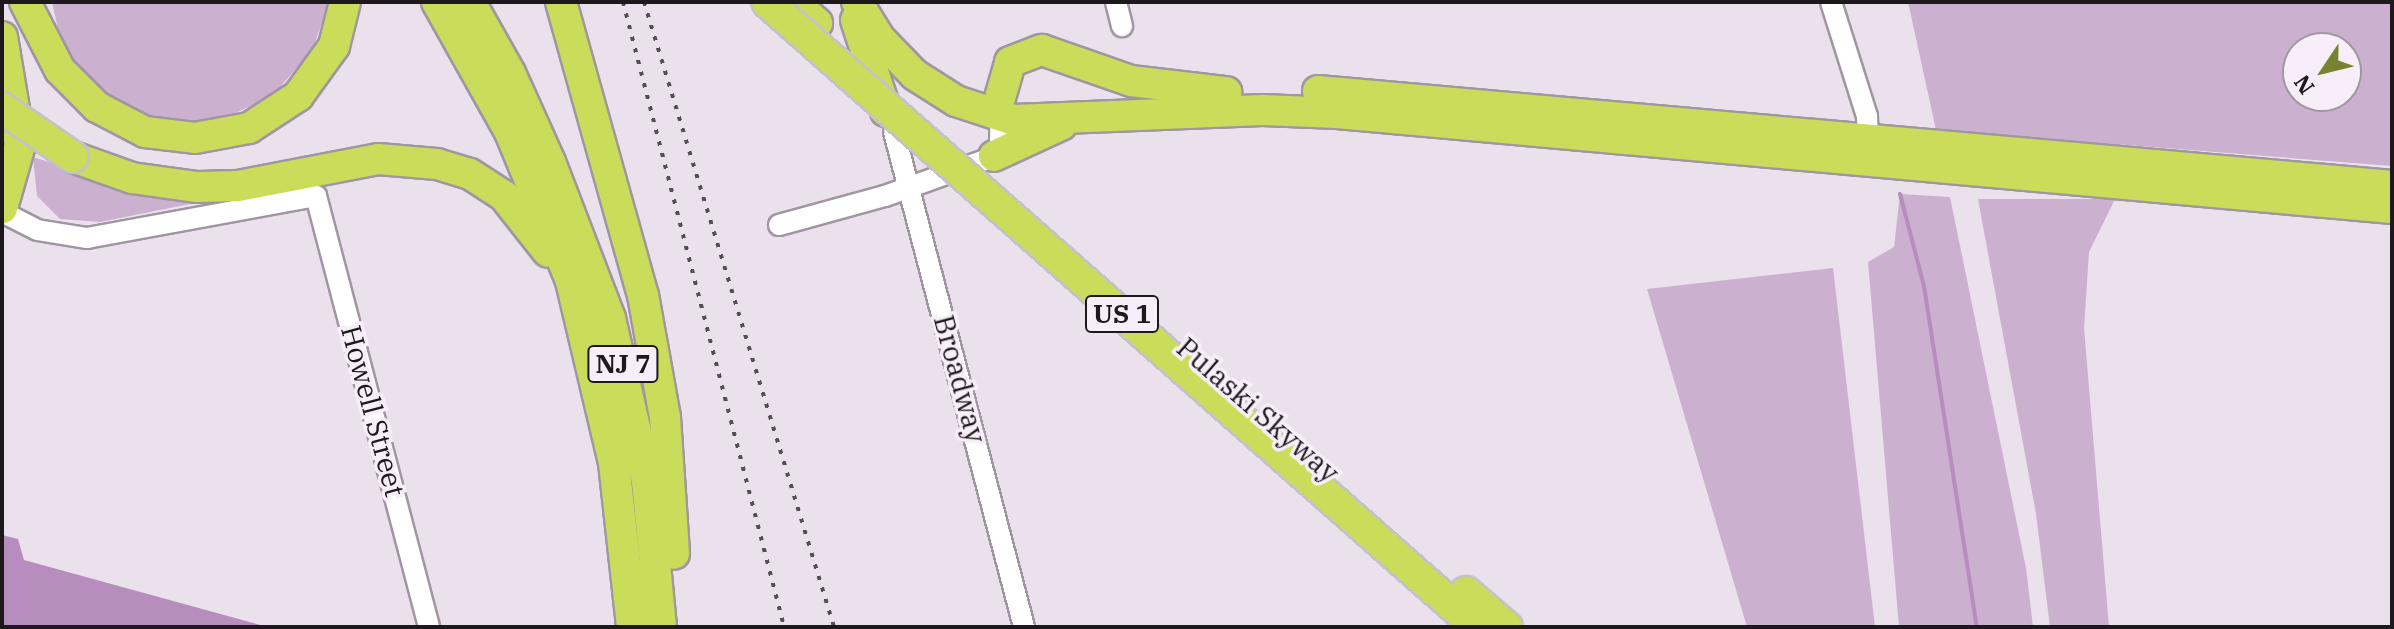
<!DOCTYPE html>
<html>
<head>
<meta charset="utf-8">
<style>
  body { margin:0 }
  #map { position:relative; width:2394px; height:629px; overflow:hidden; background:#ebe1ec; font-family:"IBM Plex Serif",serif }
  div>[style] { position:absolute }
  .green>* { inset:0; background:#cbb0cf }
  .water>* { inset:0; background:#b68dbc }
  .stream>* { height:4px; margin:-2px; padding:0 2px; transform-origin:2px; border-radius:2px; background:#b68dbc }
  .roads { filter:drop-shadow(2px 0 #a096a1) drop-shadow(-2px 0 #a096a1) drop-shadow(0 2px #a096a1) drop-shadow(0 -2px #a096a1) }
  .minor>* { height:20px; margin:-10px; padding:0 10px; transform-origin:10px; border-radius:10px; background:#fff }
  .highway>* { height:30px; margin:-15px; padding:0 15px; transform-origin:15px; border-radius:15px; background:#cadc59 }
  .rail>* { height:4px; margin-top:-2px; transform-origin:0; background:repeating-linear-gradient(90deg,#534e54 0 4px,transparent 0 12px) }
  .bridges { filter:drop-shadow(2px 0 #c4c3c4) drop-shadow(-2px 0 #c4c3c4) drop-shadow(0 2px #c4c3c4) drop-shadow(0 -2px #c4c3c4) }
  .highway-bridge>* { height:30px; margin:-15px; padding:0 15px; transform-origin:15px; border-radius:15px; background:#cadc59 }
  span { translate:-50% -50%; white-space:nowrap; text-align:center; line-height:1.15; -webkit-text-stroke:7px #f8eefa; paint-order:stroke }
  .shield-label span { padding:2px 6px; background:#f8eefa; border:2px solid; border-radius:6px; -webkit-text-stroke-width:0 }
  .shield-label { font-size:26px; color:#1c181c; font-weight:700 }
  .street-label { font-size:28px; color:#1c181c }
  .frame { position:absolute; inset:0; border:4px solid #1c181c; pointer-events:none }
  .north { position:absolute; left:2282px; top:32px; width:80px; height:80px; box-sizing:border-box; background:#f8eefa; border:2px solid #a098a1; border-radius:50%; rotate:235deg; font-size:22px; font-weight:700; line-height:32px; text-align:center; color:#1c181c }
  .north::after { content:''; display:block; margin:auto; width:28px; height:36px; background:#78832f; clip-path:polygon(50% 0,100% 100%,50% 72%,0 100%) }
</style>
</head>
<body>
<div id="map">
  <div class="green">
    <div style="clip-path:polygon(52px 2px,330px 2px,312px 50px,274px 94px,226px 118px,197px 122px,136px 114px,106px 101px,65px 59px)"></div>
    <div style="clip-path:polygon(evenodd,1908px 2px,2392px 2px,2392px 166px,1936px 130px,1908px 2px,2346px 48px,2346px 96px,2298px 96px,2298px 48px,2346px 48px)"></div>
    <div style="clip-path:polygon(33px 157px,154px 195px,240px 194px,100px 222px,60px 219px,37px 196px)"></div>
    <div style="clip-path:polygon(1900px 194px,1950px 197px,2026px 568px,2033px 627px,1899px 627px,1868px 262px,1894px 247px)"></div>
    <div style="clip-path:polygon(1978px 199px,2115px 199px,2089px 252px,2084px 328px,2109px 627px,2050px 627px,2036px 514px)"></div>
    <div style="clip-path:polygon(1833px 268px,1875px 627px,1747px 627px,1647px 289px)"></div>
  </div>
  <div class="water">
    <div style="clip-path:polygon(2px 535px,18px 539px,24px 560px,268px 627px,2px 627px)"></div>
  </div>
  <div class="stream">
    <div style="left:1900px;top:194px;width:95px;rotate:75.4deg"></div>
    <div style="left:1924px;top:286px;width:345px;rotate:81.2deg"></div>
  </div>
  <div class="roads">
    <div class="minor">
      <div style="left:1116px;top:2px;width:25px;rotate:76deg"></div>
      <div style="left:1831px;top:2px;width:120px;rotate:72.5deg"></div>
      <div style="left:1867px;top:116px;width:33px;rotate:88deg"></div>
      <div style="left:894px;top:132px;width:512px;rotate:75.28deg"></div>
      <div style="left:2px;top:212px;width:39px;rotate:27deg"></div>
      <div style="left:37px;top:230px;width:51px;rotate:9.1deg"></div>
      <div style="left:87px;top:238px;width:233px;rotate:-10.4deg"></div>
      <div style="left:316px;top:196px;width:446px;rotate:75.3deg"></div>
      <div style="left:779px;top:225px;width:110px;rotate:-15.3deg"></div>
      <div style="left:885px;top:196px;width:109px;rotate:-19.8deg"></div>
      <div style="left:988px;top:159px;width:18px;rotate:-49deg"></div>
      <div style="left:1000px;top:145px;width:39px;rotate:-89deg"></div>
    </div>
    <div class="highway">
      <div style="left:25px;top:2px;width:76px;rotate:62.8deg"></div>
      <div style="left:60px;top:70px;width:52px;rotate:45deg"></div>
      <div style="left:97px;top:107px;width:54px;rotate:27.5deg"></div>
      <div style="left:145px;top:132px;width:50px;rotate:6.8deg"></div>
      <div style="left:195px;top:138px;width:55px;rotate:-10.5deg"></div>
      <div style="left:249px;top:128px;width:59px;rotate:-33.1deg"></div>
      <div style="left:298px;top:96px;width:62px;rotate:-54.2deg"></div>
      <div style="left:334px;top:46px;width:45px;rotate:-76deg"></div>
      <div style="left:437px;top:2px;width:149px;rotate:60.7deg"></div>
      <div style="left:510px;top:132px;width:161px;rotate:67.7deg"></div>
      <div style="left:571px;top:281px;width:187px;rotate:76.7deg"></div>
      <div style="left:614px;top:463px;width:165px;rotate:83.7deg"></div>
      <div style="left:470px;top:2px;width:81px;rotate:60.6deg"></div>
      <div style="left:510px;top:73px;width:98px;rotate:65.8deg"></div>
      <div style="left:550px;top:162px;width:167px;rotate:69deg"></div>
      <div style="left:610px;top:318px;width:167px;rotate:77.2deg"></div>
      <div style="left:647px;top:481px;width:147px;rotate:84.5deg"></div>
      <div style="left:561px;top:2px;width:304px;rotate:74.4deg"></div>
      <div style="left:643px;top:295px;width:124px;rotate:79.8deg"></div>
      <div style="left:665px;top:417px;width:137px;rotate:86.2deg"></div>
      <div style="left:793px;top:2px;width:32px;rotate:41deg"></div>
      <div style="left:857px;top:2px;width:44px;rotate:58.1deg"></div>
      <div style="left:880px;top:39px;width:50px;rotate:45.8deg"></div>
      <div style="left:915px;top:75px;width:49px;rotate:32.4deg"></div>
      <div style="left:956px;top:101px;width:61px;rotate:18.1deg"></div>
      <div style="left:1014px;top:120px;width:249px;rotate:-2.3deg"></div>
      <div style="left:1263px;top:110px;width:74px;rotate:2.3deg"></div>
      <div style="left:1337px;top:113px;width:1059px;rotate:5.15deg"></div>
      <div style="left:856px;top:20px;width:96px;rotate:71.8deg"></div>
      <div style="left:2px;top:37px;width:109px;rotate:80.5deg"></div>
      <div style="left:20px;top:145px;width:66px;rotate:105.9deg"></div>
      <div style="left:1318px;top:91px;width:1078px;rotate:5.05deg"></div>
      <div style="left:1000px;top:98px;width:37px;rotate:-74deg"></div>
      <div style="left:1010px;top:62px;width:34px;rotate:-21deg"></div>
      <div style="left:1042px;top:50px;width:94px;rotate:19.2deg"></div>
      <div style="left:1131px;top:81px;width:96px;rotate:6.6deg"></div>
      <div style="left:994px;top:156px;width:74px;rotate:-24.8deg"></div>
      <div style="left:73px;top:157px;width:63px;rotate:19.6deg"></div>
      <div style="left:132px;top:178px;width:66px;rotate:7.9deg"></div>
      <div style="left:197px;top:187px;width:41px;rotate:-1.4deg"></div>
      <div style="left:238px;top:186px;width:143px;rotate:-10.9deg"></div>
      <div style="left:378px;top:159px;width:59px;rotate:4.8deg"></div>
      <div style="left:437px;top:164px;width:34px;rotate:17deg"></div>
      <div style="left:470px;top:174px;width:40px;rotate:32.9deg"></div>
      <div style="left:504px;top:196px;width:71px;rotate:51.8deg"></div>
    </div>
  </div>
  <div class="rail">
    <div style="left:623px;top:2px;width:645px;rotate:75.55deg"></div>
    <div style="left:644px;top:2px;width:653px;rotate:73.09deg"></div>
  </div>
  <div class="bridges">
    <div class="highway-bridge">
      <div style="left:767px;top:2px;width:946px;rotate:41.36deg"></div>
      <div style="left:2px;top:108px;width:86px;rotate:34.6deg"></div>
      <div style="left:1466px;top:592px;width:54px;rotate:40.5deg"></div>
    </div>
  </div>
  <div class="shield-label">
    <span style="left:1122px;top:314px">US 1</span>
    <span style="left:623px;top:364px">NJ 7</span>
  </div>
  <div class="street-label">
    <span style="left:960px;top:379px;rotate:75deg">Broadway</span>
    <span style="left:1258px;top:410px;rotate:41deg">Pulaski Skyway</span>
    <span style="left:373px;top:411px;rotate:75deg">Howell Street</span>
  </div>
  <div class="frame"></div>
  <div class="north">N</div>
</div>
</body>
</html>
